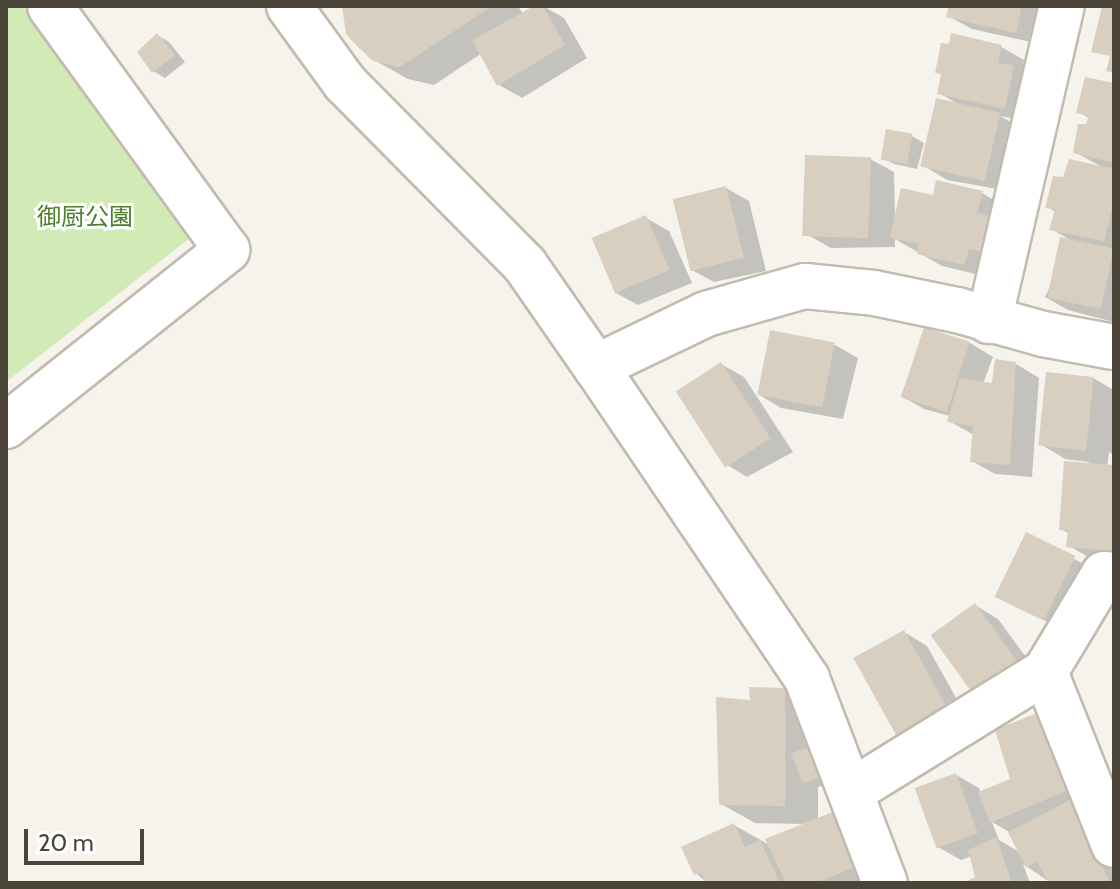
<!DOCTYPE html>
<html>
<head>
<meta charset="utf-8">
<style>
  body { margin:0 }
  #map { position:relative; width:1120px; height:889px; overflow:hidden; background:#f6f3ec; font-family:Cabin,"Noto Sans JP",sans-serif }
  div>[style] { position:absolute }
  .green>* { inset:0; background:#d2eab5 }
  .shadow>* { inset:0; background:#0003; transform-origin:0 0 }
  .building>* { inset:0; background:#d8cfc1; transform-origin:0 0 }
  .roads { filter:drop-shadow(2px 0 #c2bbae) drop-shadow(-2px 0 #c2bbae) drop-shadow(0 2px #c2bbae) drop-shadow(0 -2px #c2bbae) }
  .minor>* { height:44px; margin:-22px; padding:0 22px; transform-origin:22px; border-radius:22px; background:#fff }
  span { translate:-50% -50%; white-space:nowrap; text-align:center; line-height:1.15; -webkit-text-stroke:6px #fff; paint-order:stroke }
  .park-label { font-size:24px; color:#4a7f2a }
  .frame { position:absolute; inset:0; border:8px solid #4b4439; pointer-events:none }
  .scale { position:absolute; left:24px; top:829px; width:120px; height:36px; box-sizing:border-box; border:4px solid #4b4439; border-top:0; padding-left:10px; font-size:24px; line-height:28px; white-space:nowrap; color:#4b4439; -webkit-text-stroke:6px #fff; paint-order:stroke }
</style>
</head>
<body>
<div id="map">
  <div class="green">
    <div style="clip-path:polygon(6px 6px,31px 6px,195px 234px,6px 382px)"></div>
  </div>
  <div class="shadow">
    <div style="clip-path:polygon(345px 6px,518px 6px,523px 14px,543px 6px,564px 18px,587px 58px,522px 98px,499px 85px,482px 53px,434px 85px,408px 79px,374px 60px)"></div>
    <div style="clip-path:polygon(951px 6px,1047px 6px,1040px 44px,972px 29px,948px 16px)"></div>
    <div style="clip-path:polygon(157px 35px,169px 42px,185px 62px,165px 78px,153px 71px)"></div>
    <div style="clip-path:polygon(951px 46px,1001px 47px,1024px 60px,1022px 72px,1037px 80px,1028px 121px,1000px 116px,1022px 128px,1008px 191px,947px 180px,924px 166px,958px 104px,939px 93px,943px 76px,937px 72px)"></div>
    <div style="clip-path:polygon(1114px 85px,1114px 322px,1068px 310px,1045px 297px,1072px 241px,1051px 229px,1056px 212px,1048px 207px,1065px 179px,1102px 167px,1075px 152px,1090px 119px,1079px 112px)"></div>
    <div style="clip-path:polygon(912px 136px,924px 143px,917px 169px,894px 164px,882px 158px)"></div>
    <div style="clip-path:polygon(870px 159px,894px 172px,895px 218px,935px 198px,982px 193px,1005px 207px,988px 277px,942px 266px,895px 239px,895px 247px,831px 248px,808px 235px)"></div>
    <div style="clip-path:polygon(726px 188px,749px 201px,766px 271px,714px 282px,690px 269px)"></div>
    <div style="clip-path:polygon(646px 218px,669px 231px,692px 283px,638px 305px,614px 292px)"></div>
    <div style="clip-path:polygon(925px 329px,970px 343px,993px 357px,983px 384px,993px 385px,1016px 364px,1039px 378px,1032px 477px,995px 474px,972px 461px,974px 435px,949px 421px,950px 416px,924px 409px,901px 396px)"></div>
    <div style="clip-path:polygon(835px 345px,858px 358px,843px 419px,781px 408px,758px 394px)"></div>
    <div style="clip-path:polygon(721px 364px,744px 377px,793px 452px,747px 477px,724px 463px)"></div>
    <div style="clip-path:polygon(1093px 378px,1114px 390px,1114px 455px,1109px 452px,1107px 467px,1114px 467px,1114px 561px,1092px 559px,1069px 546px,1070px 534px,1061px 529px,1089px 462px,1065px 459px,1042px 445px)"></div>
    <div style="left:1027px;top:535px;width:80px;height:68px;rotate:27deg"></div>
    <div style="clip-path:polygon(975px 605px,998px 619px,1040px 676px,974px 694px)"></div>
    <div style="clip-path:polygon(904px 632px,927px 646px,977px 735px,905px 746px)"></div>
    <div style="clip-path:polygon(784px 690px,818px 710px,835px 781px,818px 787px,818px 820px,871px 883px,707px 883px,696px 873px,734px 825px,771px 846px,809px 824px,755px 823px,721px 804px,752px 702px)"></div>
    <div style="clip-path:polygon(evenodd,1040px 714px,1114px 857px,1114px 883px,1051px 883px,1023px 864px,1030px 883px,967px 883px,978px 878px,972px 856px,961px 860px,938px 847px,956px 775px,979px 788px,981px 793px,1012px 780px,1040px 714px,992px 822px,1011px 833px,1021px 853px,999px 840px,992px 822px)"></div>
  </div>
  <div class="building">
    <div style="clip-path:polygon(342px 6px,492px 6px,400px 67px,373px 61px,358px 47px,346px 34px)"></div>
    <div style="clip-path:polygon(534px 6px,543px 6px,565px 45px,497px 86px,472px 40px)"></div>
    <div style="clip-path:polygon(949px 6px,1022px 6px,1016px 33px,946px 17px)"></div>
    <div style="clip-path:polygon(1102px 6px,1114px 6px,1114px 73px,1106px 71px,1110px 56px,1091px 52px)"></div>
    <div style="clip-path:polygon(157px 33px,175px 55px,152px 73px,137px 52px)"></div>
    <div style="clip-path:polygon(951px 33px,1002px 45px,998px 63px,1014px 65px,1005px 109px,937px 94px,941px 74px,935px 73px,941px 43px,949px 44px)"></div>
    <div style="clip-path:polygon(1085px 77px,1114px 83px,1114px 163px,1073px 153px,1078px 124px,1086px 124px,1089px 116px,1076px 113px)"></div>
    <div style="left:936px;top:98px;width:66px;height:70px;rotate:13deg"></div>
    <div style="left:886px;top:129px;width:27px;height:31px;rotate:10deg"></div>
    <div style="left:805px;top:155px;width:66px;height:81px;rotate:2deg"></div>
    <div style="clip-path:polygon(1069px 159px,1114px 169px,1114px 201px,1104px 241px,1049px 230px,1055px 209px,1045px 208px,1053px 176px,1063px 177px)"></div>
    <div style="clip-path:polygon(936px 180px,983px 191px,977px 213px,989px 216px,981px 252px,969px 249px,964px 265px,917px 254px,918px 244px,890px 238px,901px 188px,933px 195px)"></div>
    <div style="left:726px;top:186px;width:74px;height:55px;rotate:76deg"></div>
    <div style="left:646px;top:215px;width:60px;height:59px;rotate:67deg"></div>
    <div style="left:1060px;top:237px;width:55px;height:62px;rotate:12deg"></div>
    <div style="left:924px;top:327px;width:48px;height:74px;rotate:18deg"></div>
    <div style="left:770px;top:330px;width:66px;height:66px;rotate:11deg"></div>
    <div style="clip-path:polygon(995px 359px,1016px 362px,1010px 465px,970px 462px,973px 426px,947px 422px,960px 378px,992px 383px)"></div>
    <div style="left:721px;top:362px;width:91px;height:54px;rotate:57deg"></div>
    <div style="left:1046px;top:372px;width:48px;height:74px;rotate:6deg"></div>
    <div style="clip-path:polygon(1064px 461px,1114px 465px,1114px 551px,1066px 547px,1068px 530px,1059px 530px)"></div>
    <div style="left:1026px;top:532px;width:55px;height:72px;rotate:26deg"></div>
    <div style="left:975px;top:603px;width:74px;height:55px;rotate:54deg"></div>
    <div style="left:904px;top:630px;width:104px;height:58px;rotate:61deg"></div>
    <div style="clip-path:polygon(749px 687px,785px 688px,785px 806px,719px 805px,716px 697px,750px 700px)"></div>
    <div style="clip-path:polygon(1040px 712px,1068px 790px,990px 823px,978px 792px,1010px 779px,995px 730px)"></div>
    <div style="left:814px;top:745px;width:32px;height:24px;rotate:70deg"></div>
    <div style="left:956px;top:773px;width:64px;height:44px;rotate:70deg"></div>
    <div style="clip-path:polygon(1072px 799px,1110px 883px,1049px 883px,1037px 861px,1026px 868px,1008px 832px)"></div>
    <div style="clip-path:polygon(840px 809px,861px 865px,816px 883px,786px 883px,765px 839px)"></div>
    <div style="clip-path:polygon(734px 823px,745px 847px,760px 840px,780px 883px,705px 883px,700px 872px,694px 875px,681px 847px)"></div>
    <div style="clip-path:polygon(996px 837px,1012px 883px,963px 883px,975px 877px,968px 850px)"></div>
  </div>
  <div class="roads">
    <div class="minor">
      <div style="left:289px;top:6px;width:95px;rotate:54deg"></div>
      <div style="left:345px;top:83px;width:256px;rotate:45.3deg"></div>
      <div style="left:525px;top:265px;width:124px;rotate:55.2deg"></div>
      <div style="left:596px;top:367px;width:377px;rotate:55.9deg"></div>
      <div style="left:807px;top:679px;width:218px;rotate:69.1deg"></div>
      <div style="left:989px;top:321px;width:323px;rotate:-77deg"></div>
      <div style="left:596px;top:367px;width:122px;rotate:-25.7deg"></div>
      <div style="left:706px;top:314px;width:103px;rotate:-15.8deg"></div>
      <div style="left:805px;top:286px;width:69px;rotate:5.8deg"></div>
      <div style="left:874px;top:293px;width:85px;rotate:11.6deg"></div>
      <div style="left:957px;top:310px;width:89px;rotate:15.6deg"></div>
      <div style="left:1043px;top:334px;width:72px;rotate:10.4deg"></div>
      <div style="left:6px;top:426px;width:283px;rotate:-38.5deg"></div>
      <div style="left:227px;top:250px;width:301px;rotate:-126deg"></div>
      <div style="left:1045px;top:672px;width:114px;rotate:-59deg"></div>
      <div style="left:1104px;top:574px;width:10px;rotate:6deg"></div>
      <div style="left:852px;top:791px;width:227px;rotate:-31.7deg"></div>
      <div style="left:1045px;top:672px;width:186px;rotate:68.3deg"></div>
    </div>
  </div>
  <div class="park-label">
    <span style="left:85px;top:217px">御厨公園</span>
  </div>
  <div class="frame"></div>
  <div class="scale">20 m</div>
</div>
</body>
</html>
